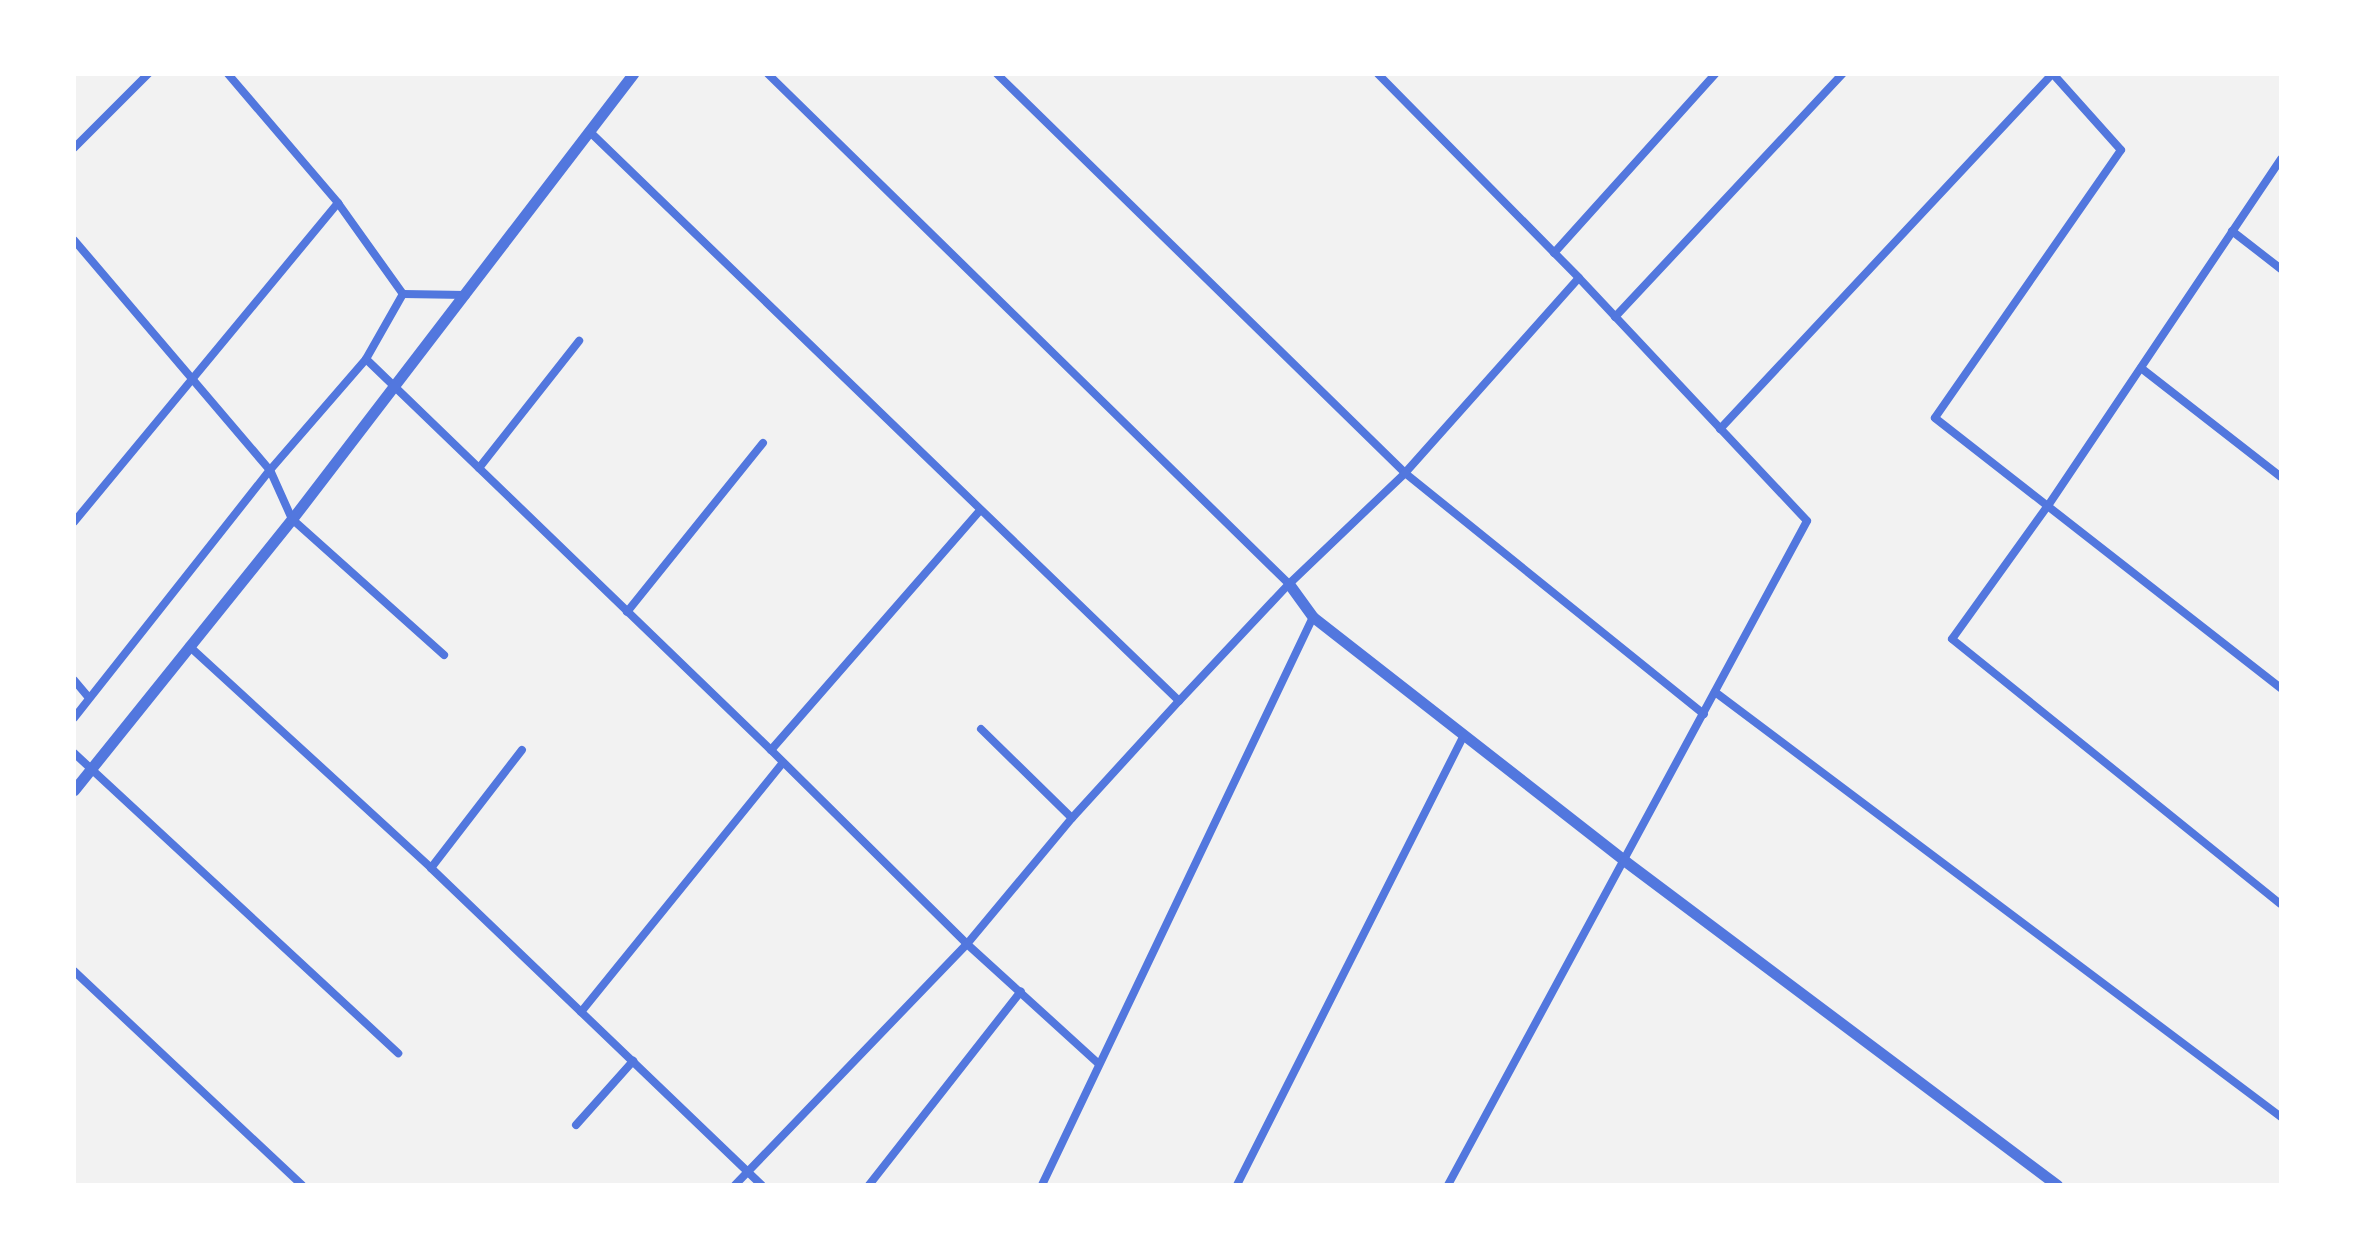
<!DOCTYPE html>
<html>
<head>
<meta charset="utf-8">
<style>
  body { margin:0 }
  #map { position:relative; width:2355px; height:1259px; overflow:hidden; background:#f2f2f2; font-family:Raleway,sans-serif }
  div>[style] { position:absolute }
  .minor>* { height:8px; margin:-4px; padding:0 4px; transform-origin:4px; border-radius:4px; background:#5277de }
  .tertiary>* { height:11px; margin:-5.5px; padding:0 5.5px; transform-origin:5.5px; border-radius:5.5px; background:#5277de }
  span { translate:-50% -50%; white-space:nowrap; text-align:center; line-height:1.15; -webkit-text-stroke:6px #fff; paint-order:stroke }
  .frame { position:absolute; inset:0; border:76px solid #fff; pointer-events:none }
</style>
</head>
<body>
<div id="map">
  <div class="minor">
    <div style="left:228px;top:74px;width:170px;rotate:49.5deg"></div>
    <div style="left:338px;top:203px;width:112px;rotate:54.5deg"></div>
    <div style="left:768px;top:74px;width:729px;rotate:44.39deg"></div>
    <div style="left:997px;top:74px;width:571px;rotate:44.36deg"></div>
    <div style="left:1405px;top:473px;width:384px;rotate:38.9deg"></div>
    <div style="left:1378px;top:74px;width:286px;rotate:45.4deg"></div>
    <div style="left:1579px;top:278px;width:333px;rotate:46.8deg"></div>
    <div style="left:1807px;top:521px;width:755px;rotate:118.4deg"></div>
    <div style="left:2053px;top:74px;width:102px;rotate:48.2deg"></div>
    <div style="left:2121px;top:150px;width:326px;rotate:124.8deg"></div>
    <div style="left:1935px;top:418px;width:439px;rotate:38deg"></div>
    <div style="left:589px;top:131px;width:820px;rotate:44.01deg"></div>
    <div style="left:74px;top:148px;width:105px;rotate:-45deg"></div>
    <div style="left:2281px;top:159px;width:416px;rotate:123.9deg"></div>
    <div style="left:2049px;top:504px;width:166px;rotate:125.7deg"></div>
    <div style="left:1952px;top:639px;width:422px;rotate:38.9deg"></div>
    <div style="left:2232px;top:231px;width:62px;rotate:37.8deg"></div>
    <div style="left:74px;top:240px;width:302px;rotate:49.6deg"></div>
    <div style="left:270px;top:470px;width:54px;rotate:65.8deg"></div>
    <div style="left:292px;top:519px;width:204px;rotate:41.8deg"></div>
    <div style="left:1554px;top:253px;width:241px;rotate:-48deg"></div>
    <div style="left:403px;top:294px;width:63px;rotate:0.9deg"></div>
    <div style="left:1615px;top:317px;width:333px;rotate:-46.9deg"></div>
    <div style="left:366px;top:359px;width:563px;rotate:43.99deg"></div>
    <div style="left:771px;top:750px;width:276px;rotate:44.7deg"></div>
    <div style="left:967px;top:944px;width:177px;rotate:42.3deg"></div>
    <div style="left:2141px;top:368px;width:177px;rotate:37.9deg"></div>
    <div style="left:1720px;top:429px;width:486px;rotate:-46.9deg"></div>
    <div style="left:479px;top:468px;width:162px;rotate:-51.8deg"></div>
    <div style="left:74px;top:522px;width:414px;rotate:-50.4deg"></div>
    <div style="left:627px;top:612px;width:217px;rotate:-51.2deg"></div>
    <div style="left:189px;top:646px;width:328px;rotate:42.5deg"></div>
    <div style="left:431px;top:868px;width:458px;rotate:43.8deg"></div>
    <div style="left:74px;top:680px;width:23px;rotate:50deg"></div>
    <div style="left:1715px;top:692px;width:708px;rotate:36.9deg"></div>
    <div style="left:74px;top:718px;width:316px;rotate:-51.7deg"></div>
    <div style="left:270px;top:470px;width:147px;rotate:-49.1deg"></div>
    <div style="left:366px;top:359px;width:75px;rotate:-60.4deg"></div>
    <div style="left:981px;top:729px;width:127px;rotate:44.4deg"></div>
    <div style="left:771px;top:750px;width:318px;rotate:-48.9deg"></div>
    <div style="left:74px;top:753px;width:442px;rotate:42.8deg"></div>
    <div style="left:431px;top:868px;width:149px;rotate:-52.4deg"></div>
    <div style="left:74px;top:971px;width:313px;rotate:43.2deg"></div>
    <div style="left:581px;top:1012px;width:319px;rotate:-51deg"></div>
    <div style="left:576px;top:1125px;width:86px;rotate:-48.3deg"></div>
    <div style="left:735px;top:1185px;width:335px;rotate:-46.1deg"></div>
    <div style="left:967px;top:944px;width:164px;rotate:-50.2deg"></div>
    <div style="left:1072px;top:818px;width:159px;rotate:-47.6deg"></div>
    <div style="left:1179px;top:701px;width:161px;rotate:-46.8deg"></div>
    <div style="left:1289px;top:584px;width:161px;rotate:-43.7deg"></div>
    <div style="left:1405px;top:473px;width:261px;rotate:-48.3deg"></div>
    <div style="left:869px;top:1185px;width:246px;rotate:-51.9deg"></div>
    <div style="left:1042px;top:1185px;width:629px;rotate:-64.49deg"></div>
    <div style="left:1237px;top:1185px;width:504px;rotate:-63.23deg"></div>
  </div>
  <div class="tertiary">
    <div style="left:1289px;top:584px;width:41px;rotate:54deg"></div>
    <div style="left:1313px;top:617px;width:396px;rotate:38deg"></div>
    <div style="left:1625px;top:861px;width:540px;rotate:36.87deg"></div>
    <div style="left:74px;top:790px;width:348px;rotate:-51.2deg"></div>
    <div style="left:292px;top:519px;width:561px;rotate:-52.54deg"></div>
  </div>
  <div class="frame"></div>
</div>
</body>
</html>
